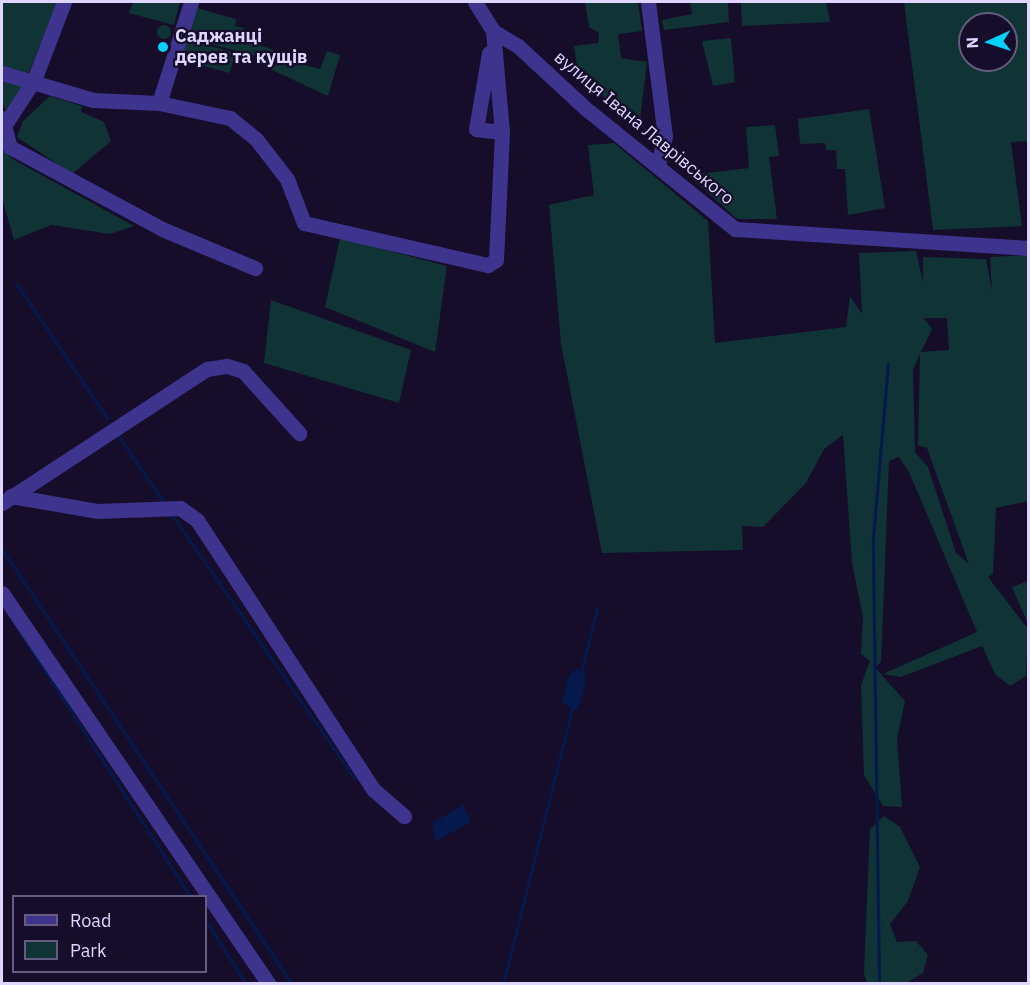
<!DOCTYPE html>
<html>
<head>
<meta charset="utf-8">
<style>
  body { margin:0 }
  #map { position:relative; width:1030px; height:985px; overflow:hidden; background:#150d2a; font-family:"IBM Plex Sans",sans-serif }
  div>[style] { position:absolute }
  .green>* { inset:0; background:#103335; transform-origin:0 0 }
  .round { border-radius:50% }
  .water>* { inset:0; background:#05194c }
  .stream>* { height:3px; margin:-1.5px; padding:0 1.5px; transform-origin:1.5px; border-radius:1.5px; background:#05194c }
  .minor>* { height:15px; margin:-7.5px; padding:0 7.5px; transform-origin:7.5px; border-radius:7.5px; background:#3e348e }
  .dots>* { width:16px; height:16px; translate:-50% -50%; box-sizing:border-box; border:3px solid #150d2a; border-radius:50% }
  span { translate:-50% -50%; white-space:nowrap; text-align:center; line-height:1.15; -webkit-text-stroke:4.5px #150d2a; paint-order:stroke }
  .poi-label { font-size:18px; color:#ded6ff; font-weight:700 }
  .left { translate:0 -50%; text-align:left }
  .street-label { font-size:18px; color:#ded6ff }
  .frame { position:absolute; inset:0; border:3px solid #ded6ff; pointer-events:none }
  .legend { position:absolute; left:12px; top:895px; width:195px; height:78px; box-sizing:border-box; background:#150d2a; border:2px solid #655d7f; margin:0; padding:8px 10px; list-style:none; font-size:18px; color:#ded6ff }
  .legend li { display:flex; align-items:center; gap:12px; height:30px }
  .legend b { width:30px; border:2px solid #655d7f }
  .north { position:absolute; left:958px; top:12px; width:60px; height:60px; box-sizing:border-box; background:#150d2a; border:2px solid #655d7f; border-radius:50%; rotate:267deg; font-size:16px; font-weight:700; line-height:24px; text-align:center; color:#ded6ff }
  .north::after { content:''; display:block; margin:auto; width:21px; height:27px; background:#02d1ff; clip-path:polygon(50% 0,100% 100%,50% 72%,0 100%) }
</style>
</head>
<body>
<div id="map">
  <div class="green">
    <div style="clip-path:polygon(2px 2px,58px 2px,28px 74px,30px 85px,7px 114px,2px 102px)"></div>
    <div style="clip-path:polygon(133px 2px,180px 2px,174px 25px,129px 13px)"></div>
    <div style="clip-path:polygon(585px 2px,638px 2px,642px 31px,618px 34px,621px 58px,647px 62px,639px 129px,578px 74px,574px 46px,598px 43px,599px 33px,589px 27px)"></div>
    <div style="clip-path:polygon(690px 2px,728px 2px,729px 22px,664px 30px,662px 20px,692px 14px)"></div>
    <div style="clip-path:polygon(741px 2px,826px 2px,830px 22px,742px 26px)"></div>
    <div style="clip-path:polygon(evenodd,904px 2px,1028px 2px,1028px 141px,1011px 142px,1022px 226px,933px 230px,904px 2px,970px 24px,1006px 24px,1006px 60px,970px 60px,970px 24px)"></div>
    <div style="clip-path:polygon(197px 8px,236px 19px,235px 26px,244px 28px,241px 39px,274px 50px,271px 60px,188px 38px)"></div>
    <div class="round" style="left:157px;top:25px;width:14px;height:14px"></div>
    <div style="clip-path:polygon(731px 38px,735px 82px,713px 86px,702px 41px)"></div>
    <div style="left:184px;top:39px;width:53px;height:21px;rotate:15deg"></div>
    <div style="clip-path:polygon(327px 51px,340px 55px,328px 96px,272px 70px,277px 57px,320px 69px)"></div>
    <div style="clip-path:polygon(50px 96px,82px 106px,81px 112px,104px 122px,111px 141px,72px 174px,17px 137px,23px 121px)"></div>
    <div style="clip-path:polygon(869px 109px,885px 208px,848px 215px,845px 169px,837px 169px,836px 150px,826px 150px,825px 143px,800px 144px,798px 119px)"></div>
    <div style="clip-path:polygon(775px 125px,779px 156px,769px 157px,777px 219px,737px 219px,688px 175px,749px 168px,746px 127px)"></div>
    <div style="clip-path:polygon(evenodd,614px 143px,708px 221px,715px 343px,846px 327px,850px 296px,862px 314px,859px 253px,916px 251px,923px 282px,923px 257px,986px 259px,992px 291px,990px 257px,1028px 255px,1028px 501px,996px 508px,993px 574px,988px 577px,1028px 629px,1026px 676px,1010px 686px,995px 674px,982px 646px,901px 677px,883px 674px,977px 632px,909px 472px,899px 457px,889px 461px,881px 662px,875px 667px,870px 662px,905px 701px,897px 739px,902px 807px,883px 806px,864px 775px,861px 685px,870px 661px,861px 654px,863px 617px,852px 563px,843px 435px,824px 449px,806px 483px,763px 527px,742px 526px,743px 550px,602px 553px,561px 344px,549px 205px,594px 195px,588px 145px,614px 143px,924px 318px,947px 318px,949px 350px,921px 352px,932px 329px,924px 318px,614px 143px,920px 354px,918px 445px,927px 448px,969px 564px,956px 553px,928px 467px,915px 452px,913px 370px,920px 354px)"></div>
    <div style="clip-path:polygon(2px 150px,16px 161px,134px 226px,110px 234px,51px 225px,14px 240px,2px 198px)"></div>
    <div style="clip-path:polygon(340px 238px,447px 266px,435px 352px,325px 307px)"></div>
    <div style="clip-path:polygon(271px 300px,411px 350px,399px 403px,264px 363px)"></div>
    <div style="clip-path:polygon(1028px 581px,1028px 624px,1012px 587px)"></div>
    <div style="clip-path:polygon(884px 816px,900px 827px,920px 867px,908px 901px,890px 924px,897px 942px,916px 941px,928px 955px,923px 973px,906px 983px,867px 983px,864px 973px,870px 829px)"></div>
  </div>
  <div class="water">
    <div style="clip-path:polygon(577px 668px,585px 673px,585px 686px,577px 711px,562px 703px,569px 675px)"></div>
    <div style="clip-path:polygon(463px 805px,471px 822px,436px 841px,432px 823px)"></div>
  </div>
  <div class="stream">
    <div style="left:16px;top:283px;width:163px;rotate:56deg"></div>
    <div style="left:118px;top:435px;width:82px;rotate:55.9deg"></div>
    <div style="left:172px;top:515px;width:320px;rotate:55.3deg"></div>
    <div style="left:2px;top:549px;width:523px;rotate:56.31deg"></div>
    <div style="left:14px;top:623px;width:325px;rotate:57.2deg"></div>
    <div style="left:581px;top:673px;width:67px;rotate:-76.2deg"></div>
    <div style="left:206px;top:921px;width:75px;rotate:57.6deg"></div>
    <div style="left:503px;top:984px;width:284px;rotate:-75.9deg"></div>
    <div style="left:879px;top:984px;width:446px;rotate:-90.8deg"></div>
    <div style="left:873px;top:538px;width:175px;rotate:-85.1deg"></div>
  </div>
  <div class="minor">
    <div style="left:475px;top:2px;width:34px;rotate:58deg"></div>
    <div style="left:493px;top:31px;width:29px;rotate:31deg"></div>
    <div style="left:518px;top:46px;width:91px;rotate:42.8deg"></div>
    <div style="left:585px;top:108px;width:193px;rotate:38.9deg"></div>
    <div style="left:735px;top:229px;width:294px;rotate:3.7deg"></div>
    <div style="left:648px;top:2px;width:135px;rotate:82.8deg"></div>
    <div style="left:665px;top:136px;width:29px;rotate:104deg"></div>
    <div style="left:489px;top:53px;width:77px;rotate:99.7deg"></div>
    <div style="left:476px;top:129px;width:26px;rotate:7deg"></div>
    <div style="left:2px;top:73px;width:95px;rotate:16.5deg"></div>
    <div style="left:93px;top:100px;width:66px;rotate:2.6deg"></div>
    <div style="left:159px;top:103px;width:106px;rotate:-72.4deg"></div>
    <div style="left:159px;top:103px;width:73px;rotate:11.9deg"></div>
    <div style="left:230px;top:118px;width:33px;rotate:39deg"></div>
    <div style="left:256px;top:139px;width:51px;rotate:52.2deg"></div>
    <div style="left:287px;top:179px;width:47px;rotate:68.9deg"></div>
    <div style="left:304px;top:223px;width:189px;rotate:12.9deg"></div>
    <div style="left:488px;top:265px;width:9px;rotate:-32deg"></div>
    <div style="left:496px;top:260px;width:128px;rotate:-87.3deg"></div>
    <div style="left:502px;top:132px;width:101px;rotate:-95.1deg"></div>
    <div style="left:2px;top:118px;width:30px;rotate:75deg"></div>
    <div style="left:10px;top:147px;width:173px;rotate:28.3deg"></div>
    <div style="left:162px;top:229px;width:101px;rotate:22.8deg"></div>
    <div style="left:4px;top:126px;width:55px;rotate:-56.9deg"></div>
    <div style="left:34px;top:80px;width:84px;rotate:-69deg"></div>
    <div style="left:11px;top:496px;width:87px;rotate:9.9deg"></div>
    <div style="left:97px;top:511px;width:83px;rotate:-2.1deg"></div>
    <div style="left:180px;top:508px;width:21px;rotate:35deg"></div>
    <div style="left:197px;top:520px;width:323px;rotate:56.8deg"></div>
    <div style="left:374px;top:790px;width:40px;rotate:41deg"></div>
    <div style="left:2px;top:503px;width:245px;rotate:-33.2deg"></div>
    <div style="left:207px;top:369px;width:20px;rotate:-9deg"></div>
    <div style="left:227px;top:366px;width:17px;rotate:17deg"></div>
    <div style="left:243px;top:371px;width:84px;rotate:47.9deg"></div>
    <div style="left:2px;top:593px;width:473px;rotate:55.7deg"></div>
  </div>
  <div class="dots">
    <div style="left:163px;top:47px;background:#02d1ff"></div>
  </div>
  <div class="poi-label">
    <span class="left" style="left:175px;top:47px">Саджанці<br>дерев та кущів</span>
  </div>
  <div class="street-label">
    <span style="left:644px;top:128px;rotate:40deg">вулиця Івана Лаврівського</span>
  </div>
  <div class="frame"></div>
  <ul class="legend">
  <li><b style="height:8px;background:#3e348e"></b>Road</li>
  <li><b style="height:16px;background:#103335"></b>Park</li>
  </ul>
  <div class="north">N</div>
</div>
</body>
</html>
